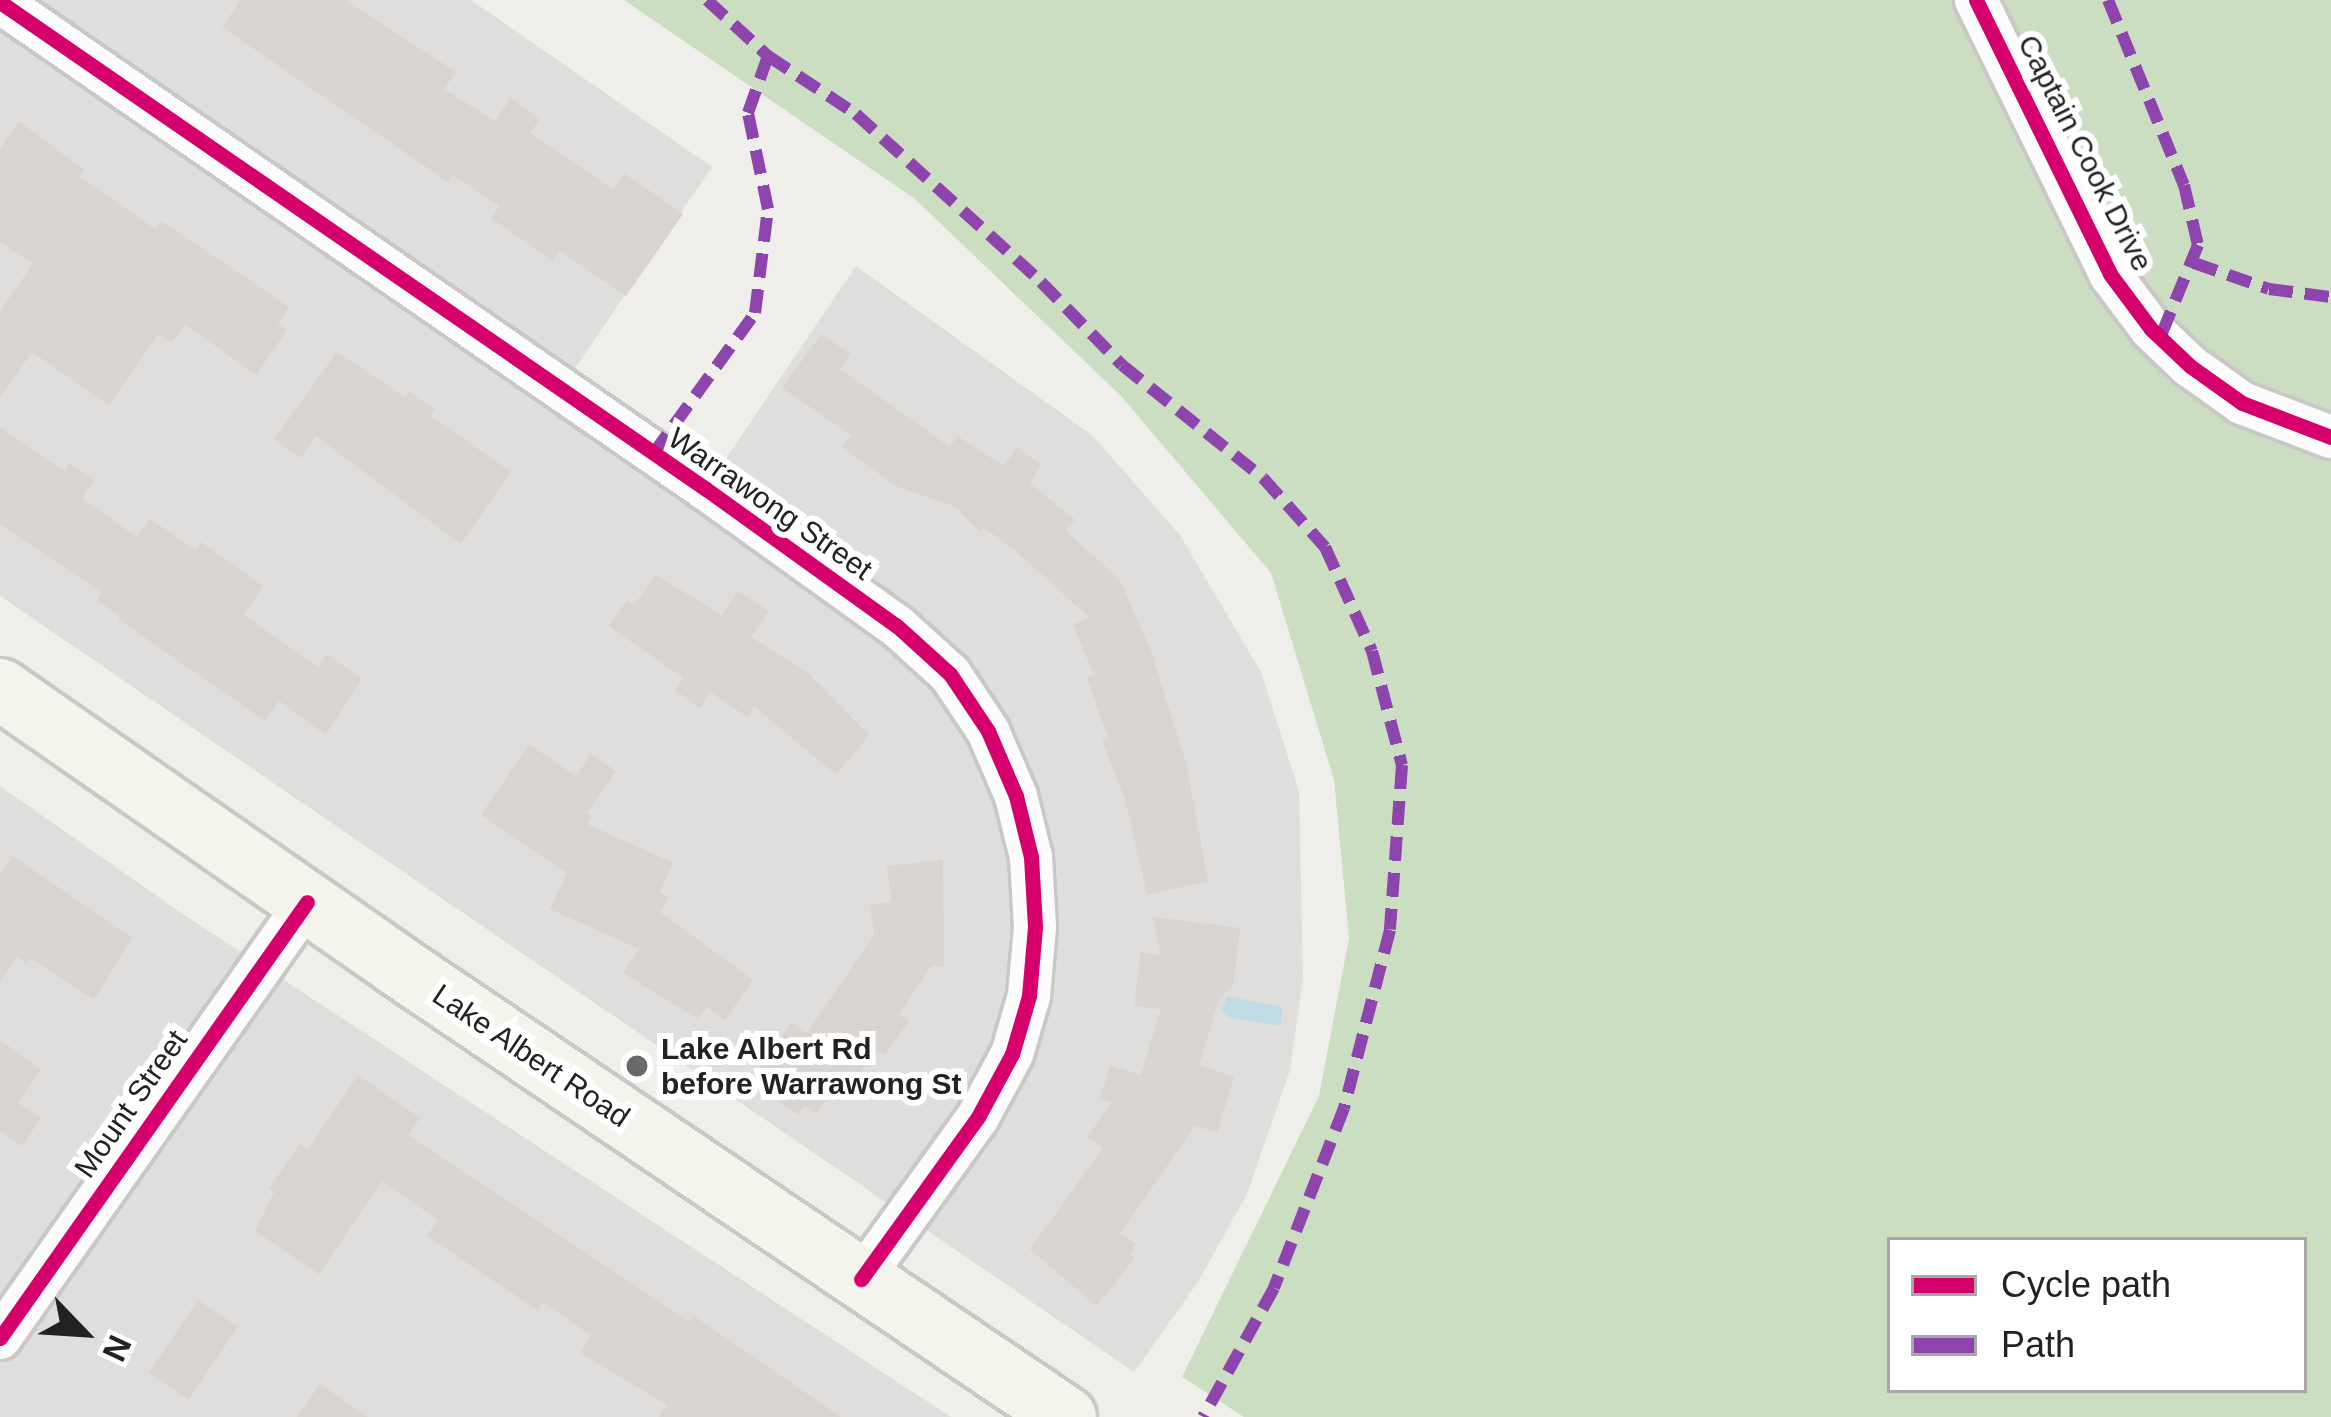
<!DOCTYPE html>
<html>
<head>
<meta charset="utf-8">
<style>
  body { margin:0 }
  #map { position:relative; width:2331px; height:1417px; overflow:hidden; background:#f0eeeb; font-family:Arial,sans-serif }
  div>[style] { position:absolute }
  .residential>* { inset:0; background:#dfdedc }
  .forest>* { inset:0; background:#cbdec1 }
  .water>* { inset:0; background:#bfdbe3 }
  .building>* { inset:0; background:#d7d4d2; transform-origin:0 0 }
  .roads { filter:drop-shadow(3px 0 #c9c8c7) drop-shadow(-3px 0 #c9c8c7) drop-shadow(0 3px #c9c8c7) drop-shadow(0 -3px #c9c8c7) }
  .minor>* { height:42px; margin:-21px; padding:0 21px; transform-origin:21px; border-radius:21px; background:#fdfcfc }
  .secondary>* { height:60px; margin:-30px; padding:0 30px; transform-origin:30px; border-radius:30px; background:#f4f4ed }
  .quiet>* { height:12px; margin-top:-6px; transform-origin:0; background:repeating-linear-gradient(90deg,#8e44ad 0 24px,transparent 0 36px) }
  .cycleway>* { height:15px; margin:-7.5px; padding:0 7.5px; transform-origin:7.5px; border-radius:7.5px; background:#d6006c }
  .dots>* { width:33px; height:33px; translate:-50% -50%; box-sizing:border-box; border:6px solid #fff; border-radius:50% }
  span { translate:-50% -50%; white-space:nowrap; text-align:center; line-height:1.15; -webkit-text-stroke:12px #fff; paint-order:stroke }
  .street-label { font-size:30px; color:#222 }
  .poi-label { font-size:30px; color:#222; font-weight:700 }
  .left { translate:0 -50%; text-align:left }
  .legend { position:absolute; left:1887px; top:1237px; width:420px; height:156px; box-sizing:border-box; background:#fff; border:3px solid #a7a7a7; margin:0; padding:15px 21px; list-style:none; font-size:36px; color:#222 }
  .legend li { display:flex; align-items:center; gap:24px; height:60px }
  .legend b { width:60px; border:3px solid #a7a7a7 }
  .north { position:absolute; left:24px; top:1273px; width:120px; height:120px; -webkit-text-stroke:9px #fff; paint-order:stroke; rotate:115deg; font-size:33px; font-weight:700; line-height:48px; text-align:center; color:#222 }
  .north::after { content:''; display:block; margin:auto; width:42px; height:54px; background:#222; clip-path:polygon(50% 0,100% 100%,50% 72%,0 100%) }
</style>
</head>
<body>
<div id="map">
  <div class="residential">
    <div style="clip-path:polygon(0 0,471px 0,712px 167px,561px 389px,706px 488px,856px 266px,1093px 436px,1180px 535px,1261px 672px,1299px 791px,1303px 979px,1290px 1070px,1247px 1194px,1198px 1282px,1134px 1372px,0 596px)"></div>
    <div style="clip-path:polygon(0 786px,180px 912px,951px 1417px,0 1417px)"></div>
  </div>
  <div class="forest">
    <div style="clip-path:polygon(evenodd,624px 0,2331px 0,2331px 1417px,1244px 1417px,1182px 1377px,1319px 1096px,1349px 938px,1334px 780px,1271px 573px,1122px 397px,915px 199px,624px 0,1890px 1240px,2304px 1240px,2304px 1390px,1890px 1390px,1890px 1240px)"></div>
  </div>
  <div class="water">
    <div style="clip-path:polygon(1227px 996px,1282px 1007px,1281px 1026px,1228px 1017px,1222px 1011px)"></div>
  </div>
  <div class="building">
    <div style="clip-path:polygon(241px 0,345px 0,456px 72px,444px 89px,495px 121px,511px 98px,540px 119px,530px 133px,613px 189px,624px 173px,683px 214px,626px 296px,560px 251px,553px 261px,491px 218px,499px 206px,453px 175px,448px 182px,222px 27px)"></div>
    <div style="clip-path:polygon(19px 121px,84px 170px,79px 176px,155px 229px,161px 221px,289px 307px,278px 324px,287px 330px,256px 375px,185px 324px,172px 343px,158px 334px,109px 405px,32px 352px,0 397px,0 311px,33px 264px,0 242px,0 149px)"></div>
    <div style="clip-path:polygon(821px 334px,851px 354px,840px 369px,950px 447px,957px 436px,1004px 466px,1017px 447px,1041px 465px,1030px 483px,1075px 520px,1065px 530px,1120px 580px,1151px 651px,1186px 763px,1208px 881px,1147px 895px,1126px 802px,1102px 740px,1108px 738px,1087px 678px,1094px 675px,1073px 624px,1090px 618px,1011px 547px,984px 528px,981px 532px,954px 506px,896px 486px,842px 447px,851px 435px,782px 388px)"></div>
    <div style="clip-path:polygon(337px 352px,406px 398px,409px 391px,435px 410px,431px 416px,511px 472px,461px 544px,316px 436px,301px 458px,274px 439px)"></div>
    <div style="clip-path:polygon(0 427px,64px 471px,70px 463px,94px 480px,82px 498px,137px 537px,150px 519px,196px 550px,201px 542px,263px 586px,244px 615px,318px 667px,327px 654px,362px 679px,326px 735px,279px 701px,265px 721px,118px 619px,120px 616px,97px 600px,101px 592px,0 524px)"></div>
    <div style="clip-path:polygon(656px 575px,722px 615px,738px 591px,769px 611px,751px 637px,807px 672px,869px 735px,836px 775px,754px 706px,747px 717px,710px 692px,700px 708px,675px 690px,683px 678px,609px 626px,627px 600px,634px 605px)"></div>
    <div style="clip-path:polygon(529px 744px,576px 776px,591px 754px,616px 771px,587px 813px,592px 817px,587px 824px,673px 863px,660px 892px,669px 898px,660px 912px,753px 980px,725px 1020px,707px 1007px,698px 1019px,623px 973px,639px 949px,550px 909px,567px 873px,481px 815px)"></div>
    <div style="clip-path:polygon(13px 856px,132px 938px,94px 1000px,31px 958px,27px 964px,17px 957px,0 982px,0 875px)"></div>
    <div style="clip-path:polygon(943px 860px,944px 967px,932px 965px,899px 1014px,909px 1021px,885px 1055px,876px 1049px,857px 1076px,850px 1071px,816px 1113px,805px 1105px,798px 1115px,765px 1092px,772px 1080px,758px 1071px,791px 1022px,807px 1033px,874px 935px,870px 905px,891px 902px,887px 866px)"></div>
    <div style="clip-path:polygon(1153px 917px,1240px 928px,1233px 985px,1219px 999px,1199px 1065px,1234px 1077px,1217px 1132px,1195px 1126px,1120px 1233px,1136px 1244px,1130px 1254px,1135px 1258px,1096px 1306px,1030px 1249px,1103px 1148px,1087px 1137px,1112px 1102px,1100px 1099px,1110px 1066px,1141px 1075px,1161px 1009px,1134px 1006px,1141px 952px,1161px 955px)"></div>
    <div style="clip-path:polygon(0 1040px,41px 1070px,18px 1103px,41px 1118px,22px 1146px,0 1131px)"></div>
    <div style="clip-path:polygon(358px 1075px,420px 1118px,408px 1135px,690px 1322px,694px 1316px,841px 1417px,659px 1417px,667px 1405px,580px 1353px,590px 1335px,543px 1302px,537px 1310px,427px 1236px,438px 1220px,382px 1181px,319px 1274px,255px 1231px,274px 1192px,269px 1188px,300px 1144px,308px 1149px)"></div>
    <div style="left:198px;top:1300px;width:48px;height:88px;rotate:34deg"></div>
    <div style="clip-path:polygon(320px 1384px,368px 1417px,297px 1417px)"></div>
  </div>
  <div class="roads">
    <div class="minor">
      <div style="left:1976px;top:0;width:305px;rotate:63.9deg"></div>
      <div style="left:2110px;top:274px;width:69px;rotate:53.3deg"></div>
      <div style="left:2151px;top:329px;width:54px;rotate:43.5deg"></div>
      <div style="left:2190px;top:366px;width:64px;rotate:35.4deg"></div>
      <div style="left:2242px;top:403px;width:95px;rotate:20.9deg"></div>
      <div style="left:0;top:2px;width:858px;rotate:34.6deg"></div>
      <div style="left:706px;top:489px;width:235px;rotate:35.7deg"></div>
      <div style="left:897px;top:626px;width:72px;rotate:42.2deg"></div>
      <div style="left:950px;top:674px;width:69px;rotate:56.3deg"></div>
      <div style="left:988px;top:731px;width:71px;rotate:66.7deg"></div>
      <div style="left:1016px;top:796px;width:63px;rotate:76.2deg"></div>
      <div style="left:1031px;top:857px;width:70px;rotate:86.7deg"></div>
      <div style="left:1035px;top:927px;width:69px;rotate:95deg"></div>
      <div style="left:1029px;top:996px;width:60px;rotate:106.3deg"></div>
      <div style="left:1012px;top:1054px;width:72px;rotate:118.4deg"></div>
      <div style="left:978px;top:1117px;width:200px;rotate:125.8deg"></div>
      <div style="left:0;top:1338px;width:533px;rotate:-54.85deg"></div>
    </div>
    <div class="secondary">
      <div style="left:0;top:689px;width:485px;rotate:34.8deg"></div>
      <div style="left:398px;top:966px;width:806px;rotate:34.03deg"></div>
    </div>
  </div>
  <div class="quiet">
    <div style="left:707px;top:0;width:83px;rotate:42.6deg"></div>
    <div style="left:768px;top:56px;width:105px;rotate:33.4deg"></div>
    <div style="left:856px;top:114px;width:250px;rotate:42.2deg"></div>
    <div style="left:1041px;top:282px;width:116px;rotate:45.7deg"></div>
    <div style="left:1122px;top:365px;width:181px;rotate:38.7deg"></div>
    <div style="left:1263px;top:478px;width:93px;rotate:48.1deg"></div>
    <div style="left:1325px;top:547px;width:114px;rotate:65.7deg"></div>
    <div style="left:1372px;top:651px;width:118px;rotate:75.3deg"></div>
    <div style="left:1402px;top:765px;width:165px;rotate:94.2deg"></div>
    <div style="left:1390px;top:930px;width:184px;rotate:104.5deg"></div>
    <div style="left:1344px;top:1108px;width:193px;rotate:111.3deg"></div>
    <div style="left:1274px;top:1288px;width:147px;rotate:118.8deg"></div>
    <div style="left:2108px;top:0;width:200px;rotate:67.7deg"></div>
    <div style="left:2184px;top:185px;width:62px;rotate:76.9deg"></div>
    <div style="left:2198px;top:245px;width:100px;rotate:112.2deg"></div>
    <div style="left:2194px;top:263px;width:79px;rotate:19.1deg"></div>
    <div style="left:2269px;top:289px;width:63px;rotate:7.4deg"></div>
    <div style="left:653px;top:454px;width:174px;rotate:-54.1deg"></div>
    <div style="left:755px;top:313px;width:105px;rotate:-82.9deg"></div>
    <div style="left:768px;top:209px;width:98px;rotate:-101.8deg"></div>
    <div style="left:748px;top:113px;width:60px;rotate:-70.7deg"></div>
  </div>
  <div class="cycleway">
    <div style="left:1976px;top:0;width:305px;rotate:63.9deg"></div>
    <div style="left:2110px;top:274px;width:69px;rotate:53.3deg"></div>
    <div style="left:2151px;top:329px;width:54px;rotate:43.5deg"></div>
    <div style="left:2190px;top:366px;width:64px;rotate:35.4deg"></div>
    <div style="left:2242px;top:403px;width:95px;rotate:20.9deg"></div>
    <div style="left:0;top:2px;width:858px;rotate:34.6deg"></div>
    <div style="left:706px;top:489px;width:235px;rotate:35.7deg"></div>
    <div style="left:897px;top:626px;width:72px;rotate:42.2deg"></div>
    <div style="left:950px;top:674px;width:69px;rotate:56.3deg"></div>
    <div style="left:988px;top:731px;width:71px;rotate:66.7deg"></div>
    <div style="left:1016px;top:796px;width:63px;rotate:76.2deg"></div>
    <div style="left:1031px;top:857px;width:70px;rotate:86.7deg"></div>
    <div style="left:1035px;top:927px;width:69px;rotate:95deg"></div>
    <div style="left:1029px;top:996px;width:60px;rotate:106.3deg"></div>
    <div style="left:1012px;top:1054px;width:72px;rotate:118.4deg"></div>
    <div style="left:978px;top:1117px;width:200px;rotate:125.8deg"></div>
    <div style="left:0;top:1338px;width:533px;rotate:-54.85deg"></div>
  </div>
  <div class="dots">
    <div style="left:637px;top:1066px;background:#6a6968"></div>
  </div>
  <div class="street-label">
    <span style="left:2085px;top:153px;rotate:63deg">Captain Cook Drive</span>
    <span style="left:770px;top:504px;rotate:35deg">Warrawong Street</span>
    <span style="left:531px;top:1056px;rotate:34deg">Lake Albert Road</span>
    <span style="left:131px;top:1104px;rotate:-55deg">Mount Street</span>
  </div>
  <div class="poi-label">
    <span class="left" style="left:661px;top:1066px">Lake Albert Rd<br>before Warrawong St</span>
  </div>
  <ul class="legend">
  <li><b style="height:15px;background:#d6006c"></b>Cycle path</li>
  <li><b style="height:15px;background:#8e44ad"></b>Path</li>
  </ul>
  <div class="north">N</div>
</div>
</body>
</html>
